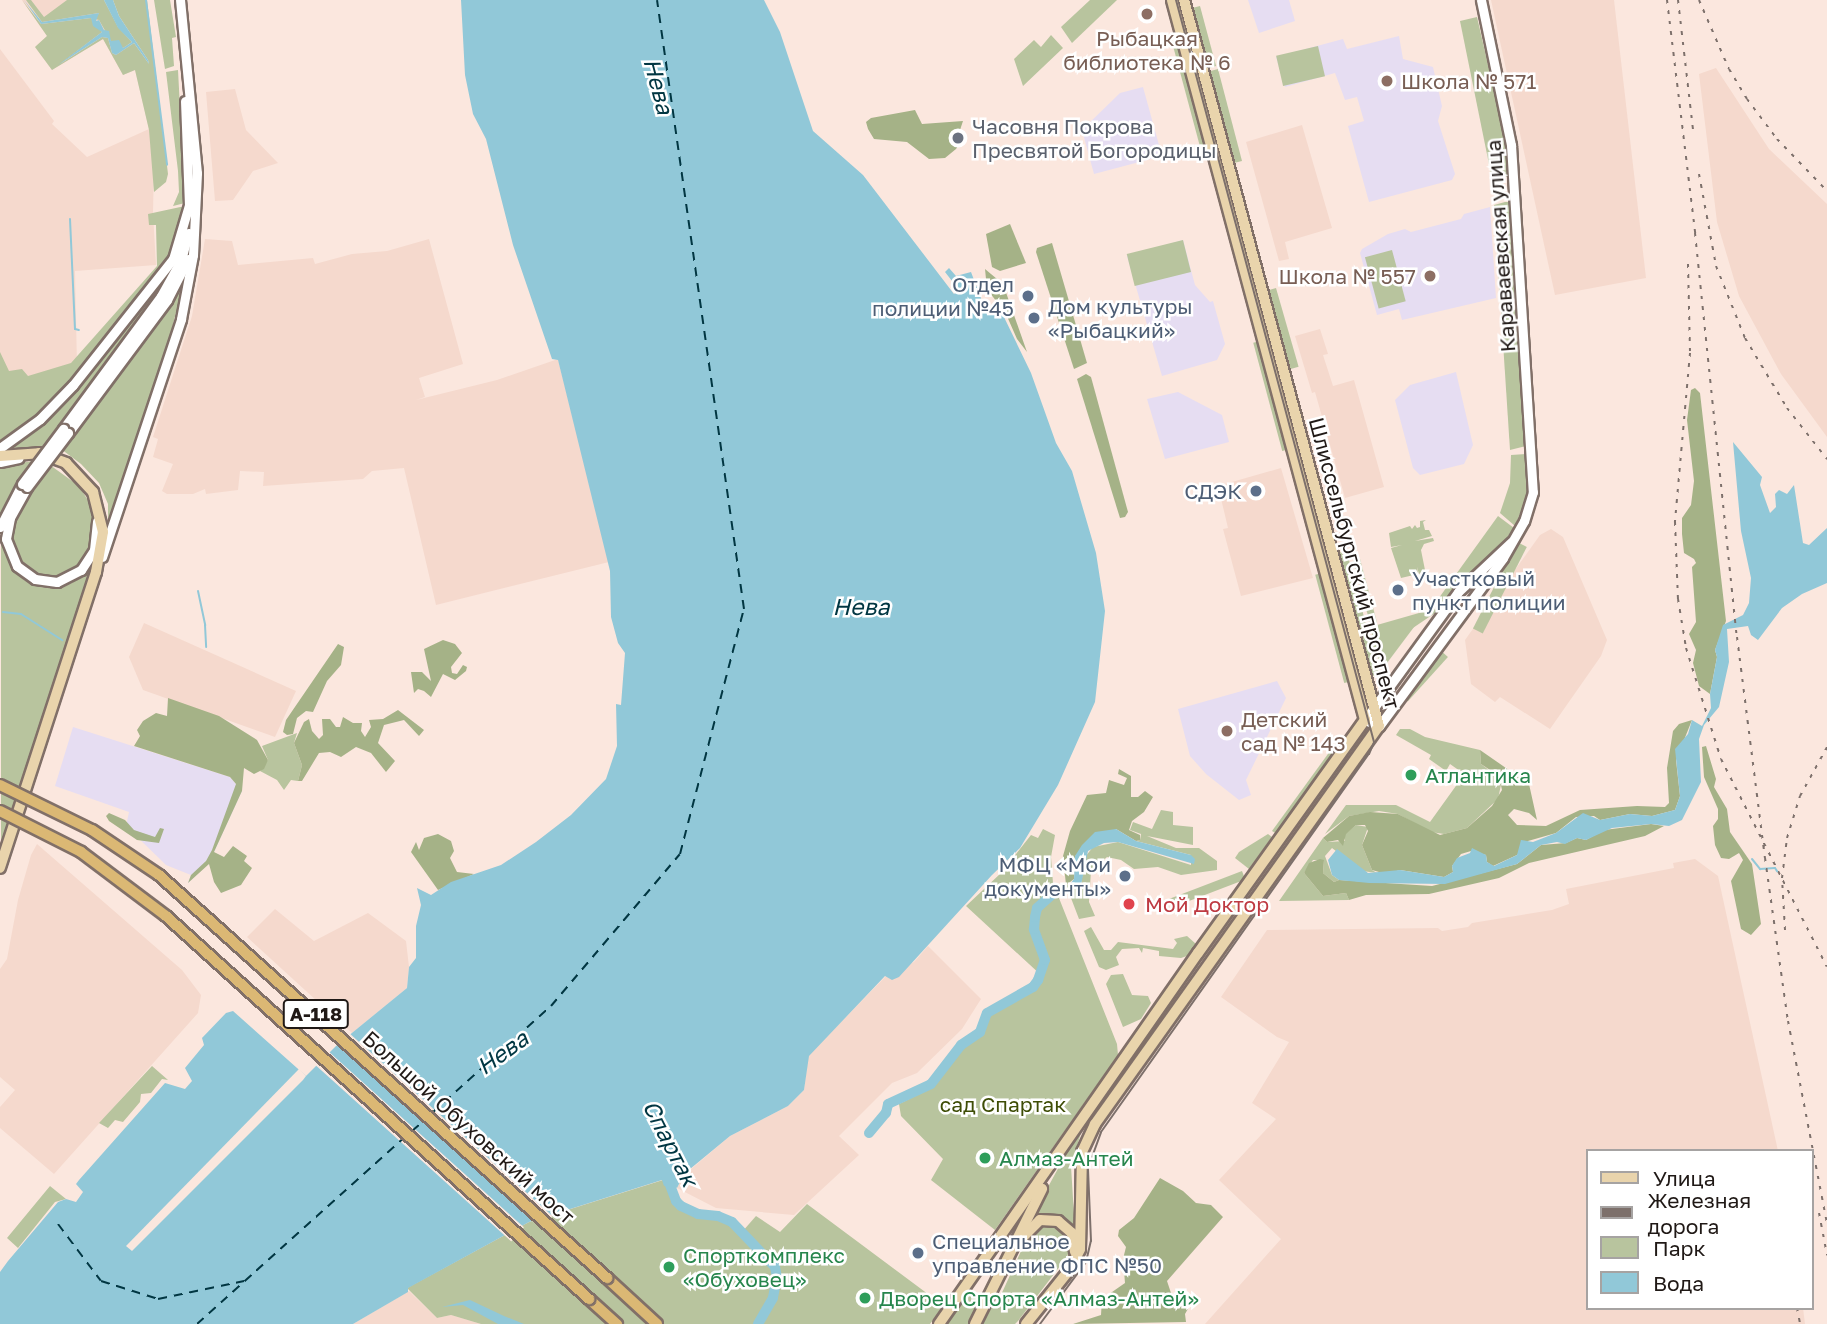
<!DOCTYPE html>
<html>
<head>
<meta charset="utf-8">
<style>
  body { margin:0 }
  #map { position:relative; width:1827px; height:1324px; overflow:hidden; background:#fbe7de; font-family:"Golos Text",sans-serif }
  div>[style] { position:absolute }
  .built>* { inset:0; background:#f5d9cd }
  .education>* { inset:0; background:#e6ddf2 }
  .green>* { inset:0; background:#b8c49e; transform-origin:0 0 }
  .forest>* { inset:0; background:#a5b287 }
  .water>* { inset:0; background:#91c8d8 }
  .pier>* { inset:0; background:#fbe7de; transform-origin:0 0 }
  .stream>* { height:2px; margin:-1px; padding:0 1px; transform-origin:1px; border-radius:1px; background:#91c8d8 }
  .river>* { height:10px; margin:-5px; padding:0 5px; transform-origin:5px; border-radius:5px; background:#91c8d8 }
  .ferry>* { height:2px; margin-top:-1px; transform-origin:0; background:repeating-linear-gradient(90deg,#013642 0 9px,transparent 0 16px) }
  .roads { filter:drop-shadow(2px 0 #817068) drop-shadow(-2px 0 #817068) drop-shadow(0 2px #817068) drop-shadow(0 -2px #817068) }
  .secondary>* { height:9px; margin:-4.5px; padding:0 4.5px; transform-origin:4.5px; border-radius:4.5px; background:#fff }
  .primary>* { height:10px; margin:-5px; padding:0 5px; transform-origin:5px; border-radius:5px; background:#e9d4ac }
  .highway>* { height:10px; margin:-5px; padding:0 5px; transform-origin:5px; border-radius:5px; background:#dbb874 }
  .tram>* { height:2px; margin:-1px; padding:0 1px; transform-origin:1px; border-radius:1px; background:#7d706b }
  .rail>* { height:2px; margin-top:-1px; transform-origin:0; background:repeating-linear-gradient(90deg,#7d706b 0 3.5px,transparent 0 10.5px) }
  .bridges { filter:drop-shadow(2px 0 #817068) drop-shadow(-2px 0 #817068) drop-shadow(0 2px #817068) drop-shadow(0 -2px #817068) }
  .secondary-bridge>* { height:9px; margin:-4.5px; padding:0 4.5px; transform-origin:4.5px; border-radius:4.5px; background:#fff }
  .highway-bridge>* { height:10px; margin:-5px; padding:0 5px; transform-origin:5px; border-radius:5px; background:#dbb874 }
  .dots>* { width:19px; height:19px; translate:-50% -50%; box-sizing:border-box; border:4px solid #fff; border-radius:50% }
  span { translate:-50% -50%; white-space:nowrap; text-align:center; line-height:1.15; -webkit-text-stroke:5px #fff; paint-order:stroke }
  .shield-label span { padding:2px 5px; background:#fff; border:2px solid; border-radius:5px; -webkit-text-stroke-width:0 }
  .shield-label { font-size:19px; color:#201916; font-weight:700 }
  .education-label { font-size:21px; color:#785e54 }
  .left { translate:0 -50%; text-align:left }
  .right { translate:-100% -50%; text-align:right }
  .worship-label { font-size:21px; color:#5b616d }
  .street-label { font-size:21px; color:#201916 }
  .service-label { font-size:21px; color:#4e5e75 }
  .leisure-label { font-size:21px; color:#27864d }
  .health-label { font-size:21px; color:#be3a42 }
  .park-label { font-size:21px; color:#3e4d06 }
  .water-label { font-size:23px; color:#013642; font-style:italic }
  .legend { position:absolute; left:1586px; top:1149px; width:228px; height:161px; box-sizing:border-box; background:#fff; border:2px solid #a6a3a2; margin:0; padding:9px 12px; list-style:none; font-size:21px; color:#201916 }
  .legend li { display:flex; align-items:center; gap:14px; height:35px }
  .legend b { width:35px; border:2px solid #a6a3a2 }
</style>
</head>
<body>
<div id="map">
  <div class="built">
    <div style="clip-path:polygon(22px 0,100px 0,141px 66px,155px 120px,153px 213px,156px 265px,75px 271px,77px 366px,0 388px,0 49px,54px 121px,52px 124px,87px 157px,149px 129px,135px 70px,123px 75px,103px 39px,52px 70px,35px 47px,47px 36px)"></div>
    <div style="clip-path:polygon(1491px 0,1614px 0,1646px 278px,1555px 295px)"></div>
    <div style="clip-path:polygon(1716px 68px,1769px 149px,1827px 204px,1827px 437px,1781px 374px,1739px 296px,1717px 222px,1699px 74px)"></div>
    <div style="clip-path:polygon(235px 89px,246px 130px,278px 163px,253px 171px,233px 200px,215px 201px,206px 92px)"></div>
    <div style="clip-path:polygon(1302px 125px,1332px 228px,1285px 242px,1289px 259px,1279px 261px,1246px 142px)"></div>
    <div style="clip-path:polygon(205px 239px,232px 241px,238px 265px,313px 258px,315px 264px,352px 254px,387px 251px,429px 239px,463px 364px,419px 378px,425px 397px,416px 400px,497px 380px,558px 359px,609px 562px,436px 605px,404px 468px,372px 471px,363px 479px,263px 486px,264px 472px,240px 471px,238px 490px,206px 494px,205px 489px,193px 494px,167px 494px,162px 491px,173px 464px,153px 457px,158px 439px,153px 437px,192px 316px)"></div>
    <div style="clip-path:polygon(1320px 329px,1328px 354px,1323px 355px,1333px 386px,1354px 380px,1384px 487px,1345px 498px,1315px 392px,1312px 393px,1295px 336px)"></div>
    <div style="clip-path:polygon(1281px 468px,1313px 578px,1241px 596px,1223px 529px,1228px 528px,1218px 486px)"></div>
    <div style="clip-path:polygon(1551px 529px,1563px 537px,1607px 640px,1601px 656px,1550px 729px,1500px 697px,1495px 702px,1471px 684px,1465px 640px,1540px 535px)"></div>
    <div style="clip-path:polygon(144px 623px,296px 691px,275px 737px,143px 690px,129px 657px)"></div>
    <div style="clip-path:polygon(37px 844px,182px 970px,201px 995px,198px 1013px,54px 1174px,0 1128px,0 1107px,15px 1090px,0 1077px,0 969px,7px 959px,18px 900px,31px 855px)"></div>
    <div style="clip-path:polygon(1695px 859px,1718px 876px,1778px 1151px,1587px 1151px,1587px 1308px,1803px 1308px,1805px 1324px,1205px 1324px,1281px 1239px,1219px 1180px,1276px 1119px,1252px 1103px,1289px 1042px,1277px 1037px,1221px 997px,1267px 930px,1438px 928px,1442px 931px,1468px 927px,1472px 923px,1552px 910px,1569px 904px,1566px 889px,1674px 868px,1673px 863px)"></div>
    <div style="clip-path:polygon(275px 909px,314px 941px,368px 913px,406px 941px,409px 967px,407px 988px,352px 1033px,247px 937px)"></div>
    <div style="clip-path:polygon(928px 946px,981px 999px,962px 1029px,917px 1073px,892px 1083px,839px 1136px,859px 1155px,794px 1215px,716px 1208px,677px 1188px,684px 1175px,730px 1136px,788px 1106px,804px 1090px,808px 1056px,886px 976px,914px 962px)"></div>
    <div style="clip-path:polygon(409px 1291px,437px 1318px,451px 1315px,481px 1324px,353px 1324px)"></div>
  </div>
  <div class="education">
    <div style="clip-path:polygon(1248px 0,1289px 0,1295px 21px,1259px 33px)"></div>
    <div style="clip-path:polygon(1399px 36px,1403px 59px,1433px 67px,1442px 106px,1438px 121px,1455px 174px,1452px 180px,1369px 202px,1348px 126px,1364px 121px,1357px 97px,1345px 100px,1335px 73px,1285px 87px,1276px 57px,1343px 39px,1347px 49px)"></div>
    <div style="clip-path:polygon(1143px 87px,1162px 156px,1094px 174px,1082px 130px,1120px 93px)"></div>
    <div style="clip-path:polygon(1490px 207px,1496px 298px,1402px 320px,1399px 309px,1377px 315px,1360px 253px,1362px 249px,1388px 234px,1405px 229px,1411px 232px,1461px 219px,1464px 214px)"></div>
    <div style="clip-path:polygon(1183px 240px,1195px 285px,1210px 302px,1213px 301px,1225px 344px,1217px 360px,1162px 376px,1127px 256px)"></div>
    <div style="clip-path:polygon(1456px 372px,1473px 445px,1464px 464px,1420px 475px,1413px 468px,1395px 400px,1410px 385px)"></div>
    <div style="clip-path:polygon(1178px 392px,1222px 415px,1229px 442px,1165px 459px,1147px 399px)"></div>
    <div style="clip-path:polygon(1277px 681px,1286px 698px,1246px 780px,1251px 795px,1239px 800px,1206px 774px,1190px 756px,1178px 709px)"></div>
    <div style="clip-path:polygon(73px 727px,230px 777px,242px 791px,209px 863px,188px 883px,191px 875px,166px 865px,126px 826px,129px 812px,55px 786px)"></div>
  </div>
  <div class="green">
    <div style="clip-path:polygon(22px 0,41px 24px,91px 18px,102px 32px,60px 64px,102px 37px,108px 38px,112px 53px,116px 55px,134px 43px,149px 64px,154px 87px,148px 60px,119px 16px,113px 0,147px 0,168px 174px,166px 182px,154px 192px,149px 130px,135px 70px,123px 75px,103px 39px,52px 70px,35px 47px,47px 36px)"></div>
    <div style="clip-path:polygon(26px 0,31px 0,44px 17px,67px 0,104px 0,118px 27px,132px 42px,123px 48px,111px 41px,99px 20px,95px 19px,99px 13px,42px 22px)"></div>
    <div style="clip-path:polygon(154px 0,170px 0,176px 37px,172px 38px,174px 66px,165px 69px)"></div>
    <div style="clip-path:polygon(1090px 0,1117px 0,1072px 43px,1061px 27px)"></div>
    <div style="left:1200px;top:6px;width:62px;height:10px;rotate:75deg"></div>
    <div style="clip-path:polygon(1477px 17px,1504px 134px,1509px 176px,1492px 179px,1460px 21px)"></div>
    <div style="clip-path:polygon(1051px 35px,1063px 48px,1023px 86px,1014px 59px,1034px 40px,1041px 47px)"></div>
    <div style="left:1180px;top:45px;width:116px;height:7px;rotate:75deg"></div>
    <div style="left:1318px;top:46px;width:31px;height:43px;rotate:77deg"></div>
    <div style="clip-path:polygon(1218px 69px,1242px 161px,1234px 163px,1231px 160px,1207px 72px)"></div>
    <div style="clip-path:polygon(178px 70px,185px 203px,173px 206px,179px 192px,178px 171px,166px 72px)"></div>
    <div style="clip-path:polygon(1505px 202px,1511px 202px,1517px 297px,1500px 303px,1494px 205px)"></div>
    <div style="clip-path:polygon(185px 206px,170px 259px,141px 296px,62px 392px,36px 417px,0 443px,0 352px,9px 371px,22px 369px,28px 376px,71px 363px,157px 266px,156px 225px,149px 225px,148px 214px)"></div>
    <div style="left:1183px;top:240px;width:33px;height:58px;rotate:76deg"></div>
    <div style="left:1392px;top:250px;width:53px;height:28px;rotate:75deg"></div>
    <div style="clip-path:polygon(170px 272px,157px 297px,44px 447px,9px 449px,51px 416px)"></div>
    <div style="clip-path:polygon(184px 282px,165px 355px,108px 521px,108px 504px,99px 483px,81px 464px,61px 449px)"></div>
    <div style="left:1276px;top:288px;width:82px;height:11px;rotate:74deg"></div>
    <div style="clip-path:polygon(1515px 310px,1526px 446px,1510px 450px,1501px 312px)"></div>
    <div style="left:1260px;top:341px;width:112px;height:7px;rotate:75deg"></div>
    <div style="clip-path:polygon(1527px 454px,1527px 497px,1515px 526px,1500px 513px,1510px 483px,1511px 455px)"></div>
    <div style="clip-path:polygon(33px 461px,14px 489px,0 519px,0 466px)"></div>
    <div style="clip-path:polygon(50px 465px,79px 486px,89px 502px,95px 529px,87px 558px,69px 575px,47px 579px,29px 573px,14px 557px,9px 533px,19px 507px)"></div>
    <div style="clip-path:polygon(1498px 516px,1514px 528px,1498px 550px,1465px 578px,1441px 606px,1439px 605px,1436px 602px)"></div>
    <div style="clip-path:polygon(1426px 520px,1423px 522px,1425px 530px,1429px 530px,1432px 536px,1415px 541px,1433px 538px,1434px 541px,1424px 544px,1421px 550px,1425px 570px,1419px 574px,1417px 567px,1418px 574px,1401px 578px,1391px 548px,1402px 545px,1391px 547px,1389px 533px,1410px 526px,1412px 529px,1415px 525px,1417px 528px,1420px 527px,1420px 521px)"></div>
    <div style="clip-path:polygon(1px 539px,11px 566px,24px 580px,40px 587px,56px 588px,72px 583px,93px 565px,1px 851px)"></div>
    <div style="left:1517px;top:542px;width:11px;height:97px;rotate:27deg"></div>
    <div style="clip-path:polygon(1337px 549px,1349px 560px,1379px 674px,1369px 677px)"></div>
    <div style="left:1360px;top:559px;width:66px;height:7px;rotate:75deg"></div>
    <div style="left:1322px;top:573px;width:112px;height:7px;rotate:75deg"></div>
    <div style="left:1433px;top:606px;width:7px;height:84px;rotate:56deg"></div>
    <div style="clip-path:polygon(1426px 611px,1387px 663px,1379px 662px,1370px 627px)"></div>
    <div style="left:1439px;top:649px;width:12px;height:60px;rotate:42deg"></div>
    <div style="clip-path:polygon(1400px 729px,1410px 729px,1425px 737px,1480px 750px,1481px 764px,1502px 780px,1498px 799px,1467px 828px,1444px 834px,1431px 832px,1398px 814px,1379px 811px,1349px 816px,1325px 834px,1346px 805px,1396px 805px,1430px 822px,1458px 783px,1461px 784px,1467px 776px,1450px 764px,1446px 771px,1429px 759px,1431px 755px,1396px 735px)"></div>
    <div style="clip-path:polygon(297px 733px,294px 743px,302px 765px,298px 781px,291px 780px,284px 790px,277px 780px,260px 771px,268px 760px,262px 746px)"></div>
    <div style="clip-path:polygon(1341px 736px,1345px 739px,1277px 834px,1272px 831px)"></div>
    <div style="clip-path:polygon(1161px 810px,1173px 812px,1173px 825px,1193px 827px,1193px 845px,1147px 836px,1176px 848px,1199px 848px,1217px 861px,1217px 870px,1181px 875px,1158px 867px,1134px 869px,1121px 860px,1107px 857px,1091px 871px,1089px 902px,1095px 916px,1079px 919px,1066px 885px,1071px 883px,1073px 889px,1081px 885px,1085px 857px,1093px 847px,1118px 842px,1191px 865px,1191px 855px,1136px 841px,1140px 840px,1141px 834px,1130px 830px,1133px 822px,1152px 829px)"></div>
    <div style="clip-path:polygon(1356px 825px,1368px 827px,1362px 845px,1372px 870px,1377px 873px,1362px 871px,1332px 848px,1325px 856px,1332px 875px,1339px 880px,1334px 882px,1323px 873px,1324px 860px,1313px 860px,1304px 873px,1323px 896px,1346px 893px,1349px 900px,1279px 901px,1323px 838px,1327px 842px,1345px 841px,1345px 834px)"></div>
    <div style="clip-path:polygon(1043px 829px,1055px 835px,1051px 857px,1053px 883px,1117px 1044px,1118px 1055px,995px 1230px,931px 1180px,943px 1159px,901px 1116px,899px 1104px,932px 1088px,962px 1047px,982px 1032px,992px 1010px,1031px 991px,1042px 976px,966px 906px,1001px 873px,1031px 835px,1038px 838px)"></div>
    <div style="clip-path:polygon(1268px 834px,1272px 837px,1249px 869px,1235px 858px,1239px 852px)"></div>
    <div style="left:1242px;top:871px;width:9px;height:79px;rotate:69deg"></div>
    <div style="clip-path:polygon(1091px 927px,1104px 950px,1111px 950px,1118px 942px,1173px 949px,1177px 943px,1174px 939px,1187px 936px,1196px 944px,1187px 956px,1181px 958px,1159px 956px,1159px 951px,1143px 948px,1142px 953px,1139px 948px,1122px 949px,1116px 957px,1119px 965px,1106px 970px,1099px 967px,1084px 931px)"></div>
    <div style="clip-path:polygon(1123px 974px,1132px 995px,1148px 996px,1151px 1003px,1141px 1019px,1123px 1027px,1106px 984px,1111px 975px)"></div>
    <div style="clip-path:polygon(152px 1066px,168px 1080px,162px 1079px,151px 1093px,141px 1094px,140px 1102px,123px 1122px,115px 1120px,108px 1128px,99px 1123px)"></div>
    <div style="clip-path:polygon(1081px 1133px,1071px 1166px,1075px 1231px,1063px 1218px,1055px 1215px,1038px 1216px,1029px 1222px,1067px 1152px)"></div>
    <div style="clip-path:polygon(663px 1180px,684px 1205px,729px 1221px,742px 1232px,756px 1216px,780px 1232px,807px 1204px,944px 1306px,930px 1324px,481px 1324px,451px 1315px,437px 1318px,407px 1288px,529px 1222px)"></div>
    <div style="clip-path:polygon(50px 1186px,66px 1199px,55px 1202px,18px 1248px,7px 1238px)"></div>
    <div style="clip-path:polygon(1042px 1223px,1057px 1226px,1064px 1231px,1070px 1248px,1067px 1257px,1018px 1321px,1015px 1324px,945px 1324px,967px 1292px,990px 1308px,995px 1308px,1022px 1249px)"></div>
  </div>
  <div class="forest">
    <div style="clip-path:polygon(915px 110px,922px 124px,963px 121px,960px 130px,950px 134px,958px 146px,956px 149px,945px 158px,929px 159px,907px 142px,874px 139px,868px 129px,866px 122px,871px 118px)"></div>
    <div style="clip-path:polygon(1010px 224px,1026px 263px,1000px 271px,992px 267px,986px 234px)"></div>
    <div style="clip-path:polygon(1052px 243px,1087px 363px,1074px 369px,1036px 252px,1037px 248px)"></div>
    <div style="clip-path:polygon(985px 269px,1003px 284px,1027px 352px,1017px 339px,1006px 314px,987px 289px)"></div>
    <div style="clip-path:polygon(1086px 374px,1091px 377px,1128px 512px,1125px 517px,1120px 518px,1077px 379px)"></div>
    <div style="clip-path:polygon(1695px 388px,1700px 393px,1726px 621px,1715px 650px,1717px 657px,1710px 694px,1699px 686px,1693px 663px,1696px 650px,1689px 634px,1696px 622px,1692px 567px,1696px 563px,1694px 559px,1684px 553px,1682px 534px,1682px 518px,1691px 505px,1694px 481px,1687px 420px,1691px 390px)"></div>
    <div style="clip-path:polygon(443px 640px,455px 644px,462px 653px,451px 667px,452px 673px,457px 674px,463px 665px,467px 667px,466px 671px,455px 680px,443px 674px,431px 697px,424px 691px,418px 689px,414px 693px,411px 672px,422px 672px,431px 681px,424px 649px)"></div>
    <div style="clip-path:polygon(338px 644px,344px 647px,341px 665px,327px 681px,313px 712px,306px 711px,297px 718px,293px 734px,287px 735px,283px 732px,286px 720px)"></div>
    <div style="clip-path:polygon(168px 698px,219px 716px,257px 740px,268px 760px,264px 769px,254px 774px,244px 768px,242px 791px,214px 852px,224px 857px,233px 846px,247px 856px,244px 861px,252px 868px,241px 885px,221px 893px,214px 882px,209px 864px,188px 883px,191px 875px,206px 861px,212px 850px,236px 784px,230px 777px,134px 746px,140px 736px,137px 730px,143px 721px,156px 713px,167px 716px)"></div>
    <div style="clip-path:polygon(398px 710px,424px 730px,419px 736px,404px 720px,384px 725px,378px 743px,395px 761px,386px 772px,371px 753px,356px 747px,341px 757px,330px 752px,319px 753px,302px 781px,298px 781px,302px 765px,294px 743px,304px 722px,309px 719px,312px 731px,319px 739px,323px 735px,322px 719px,330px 719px,336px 727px,340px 727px,343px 717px,353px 723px,362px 723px,361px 731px,365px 737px,371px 727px,369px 720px,383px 719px)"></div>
    <div style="clip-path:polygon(1692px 720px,1676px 760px,1680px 796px,1675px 810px,1652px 816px,1630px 814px,1600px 820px,1594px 816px,1576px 817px,1556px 833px,1528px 841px,1517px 855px,1493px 866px,1487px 862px,1486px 855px,1471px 851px,1461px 854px,1452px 866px,1453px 872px,1444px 877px,1400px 870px,1386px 874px,1372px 870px,1362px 845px,1368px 831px,1365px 825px,1356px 825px,1346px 834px,1343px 846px,1338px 840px,1327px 842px,1323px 838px,1349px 816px,1370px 812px,1398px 814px,1440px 835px,1467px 828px,1492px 806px,1502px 790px,1499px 776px,1481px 764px,1480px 750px,1529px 784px,1537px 820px,1529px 813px,1514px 809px,1508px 815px,1517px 825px,1546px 826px,1580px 810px,1637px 806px,1665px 807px,1669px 803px,1667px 768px,1673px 731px,1679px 724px)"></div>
    <div style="clip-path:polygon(1706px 746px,1716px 779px,1714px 787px,1727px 809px,1730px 832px,1752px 864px,1761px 924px,1751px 935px,1741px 929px,1731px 881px,1743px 860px,1739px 853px,1729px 859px,1721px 858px,1715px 845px,1713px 826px,1718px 819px,1718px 809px,1704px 777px,1702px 747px)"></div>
    <div style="clip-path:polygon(1119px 769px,1131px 776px,1131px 797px,1138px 797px,1145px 791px,1153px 797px,1144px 812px,1132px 821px,1129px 830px,1140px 835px,1140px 840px,1136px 841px,1116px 829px,1075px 856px,1074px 879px,1066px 885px,1063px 856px,1070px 831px,1087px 795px,1106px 793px,1109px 780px,1124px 785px,1127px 778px,1118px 774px)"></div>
    <div style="clip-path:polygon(109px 813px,125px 820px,134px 830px,155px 837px,160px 828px,164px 829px,159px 843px,137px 840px,109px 821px,106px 816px)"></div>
    <div style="clip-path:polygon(1651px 824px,1664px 826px,1645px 836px,1529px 863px,1499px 878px,1429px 894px,1366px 895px,1349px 900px,1346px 893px,1323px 896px,1304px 873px,1309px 863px,1320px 859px,1324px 860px,1323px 873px,1334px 882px,1339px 880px,1432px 886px,1517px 864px,1541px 845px,1566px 843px,1577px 838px,1586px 840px,1604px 830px)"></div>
    <div style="clip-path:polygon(438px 834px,451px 841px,454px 851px,450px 858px,457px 872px,474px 874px,438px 890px,411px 852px,416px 842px,419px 850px,424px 838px)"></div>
    <div style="clip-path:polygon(1160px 1178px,1183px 1191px,1196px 1203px,1211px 1205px,1223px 1217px,1167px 1281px,1171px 1293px,1145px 1304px,1174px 1303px,1182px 1295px,1193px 1300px,1185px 1314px,1186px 1322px,1073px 1324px,1101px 1315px,1102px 1299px,1125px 1283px,1123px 1259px,1126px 1247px,1118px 1236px,1119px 1230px,1134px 1218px)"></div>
  </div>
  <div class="water">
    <div style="clip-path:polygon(24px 0,42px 22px,99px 13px,96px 21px,99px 20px,104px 30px,109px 31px,111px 41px,119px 40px,123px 48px,132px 42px,118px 28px,104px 0,113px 0,119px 16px,148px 60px,155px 87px,149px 64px,134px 43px,116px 55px,112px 53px,108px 38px,102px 37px,58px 65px,102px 32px,93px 26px,91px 18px,41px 24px)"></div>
    <div style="clip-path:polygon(461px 0,764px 0,780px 32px,813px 131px,863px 175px,954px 294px,959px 290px,945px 272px,949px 268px,956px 276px,971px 272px,984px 306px,1003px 315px,1031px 373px,1056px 443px,1072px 471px,1096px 553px,1105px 611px,1095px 702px,1058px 785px,1020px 848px,992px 875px,899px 977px,892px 980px,885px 976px,809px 1056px,804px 1090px,788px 1106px,730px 1136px,684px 1174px,677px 1188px,671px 1184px,664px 1186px,662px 1180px,529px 1222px,408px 1288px,408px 1292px,353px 1324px,0 1324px,0 1272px,8px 1261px,58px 1202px,66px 1199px,76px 1202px,83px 1192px,76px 1184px,79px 1180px,165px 1083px,185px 1089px,192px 1081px,185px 1068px,204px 1045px,202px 1038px,226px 1013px,233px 1011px,306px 1076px,336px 1046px,407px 988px,409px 967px,416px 958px,416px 926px,421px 905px,417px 888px,431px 895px,451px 882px,501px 865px,536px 842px,571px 815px,606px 779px,617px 746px,616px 704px,621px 705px,625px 653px,618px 643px,611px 617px,610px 571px,558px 360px,552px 359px,513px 245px,486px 139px,473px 114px,465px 75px)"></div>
    <div style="clip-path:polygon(1733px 442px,1762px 477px,1760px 485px,1770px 513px,1776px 507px,1775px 494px,1779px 490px,1787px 494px,1794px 485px,1803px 543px,1809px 545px,1827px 528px,1827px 583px,1802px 594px,1782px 608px,1758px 640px,1751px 635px,1748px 626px,1727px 629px,1729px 662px,1719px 707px,1704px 725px,1699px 739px,1701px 782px,1682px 820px,1669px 826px,1651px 824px,1612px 828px,1586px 840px,1577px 838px,1565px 844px,1557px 842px,1541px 845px,1517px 864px,1445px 884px,1369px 883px,1339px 880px,1332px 875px,1328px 860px,1337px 849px,1368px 873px,1400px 870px,1444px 877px,1453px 872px,1452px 866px,1457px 858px,1470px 853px,1472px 848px,1486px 855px,1487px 862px,1494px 866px,1517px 855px,1521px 840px,1533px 842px,1556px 833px,1583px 813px,1600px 820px,1630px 814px,1652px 816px,1675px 810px,1680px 796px,1675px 749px,1688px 734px,1692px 720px,1702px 726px,1711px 708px,1710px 694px,1717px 657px,1715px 650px,1723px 625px,1743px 615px,1749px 603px,1751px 578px,1741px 531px)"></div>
    <div style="clip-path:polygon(1116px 829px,1136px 841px,1191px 855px,1195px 859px,1194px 864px,1118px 842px,1104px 843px,1088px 851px,1081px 885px,1073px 889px,1071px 883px,1074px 879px,1075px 856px,1082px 845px,1095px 832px)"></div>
    <div style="clip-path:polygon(470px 1300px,504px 1316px,524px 1324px,498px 1324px,463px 1305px,442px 1307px)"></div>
  </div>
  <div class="pier">
    <div style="left:348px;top:1032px;width:275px;height:17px;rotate:42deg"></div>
    <div style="left:327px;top:1050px;width:265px;height:19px;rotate:42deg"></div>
    <div style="clip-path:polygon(299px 1069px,306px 1076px,303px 1080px,132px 1251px,126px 1246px)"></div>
  </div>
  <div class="stream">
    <div style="left:146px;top:0;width:166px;rotate:82.7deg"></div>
    <div style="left:70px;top:219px;width:110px;rotate:87.4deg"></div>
    <div style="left:75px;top:329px;width:4px;rotate:14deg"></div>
    <div style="left:198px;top:591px;width:35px;rotate:78deg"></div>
    <div style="left:205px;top:625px;width:22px;rotate:87deg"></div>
    <div style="left:3px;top:612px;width:18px;rotate:6deg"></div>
    <div style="left:21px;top:614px;width:49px;rotate:32.4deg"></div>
    <div style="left:1752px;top:859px;width:13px;rotate:51deg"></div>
    <div style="left:1760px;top:869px;width:15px;rotate:-4deg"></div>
    <div style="left:1775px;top:868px;width:4px;rotate:56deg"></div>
  </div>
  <div class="river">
    <div style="left:869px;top:1133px;width:26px;rotate:-50deg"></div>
    <div style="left:886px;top:1113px;width:9px;rotate:-77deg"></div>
    <div style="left:888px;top:1104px;width:47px;rotate:-24.9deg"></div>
    <div style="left:931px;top:1084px;width:49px;rotate:-52.4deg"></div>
    <div style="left:961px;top:1045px;width:23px;rotate:-34deg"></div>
    <div style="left:980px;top:1032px;width:20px;rotate:-70deg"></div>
    <div style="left:987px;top:1013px;width:53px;rotate:-29.5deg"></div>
    <div style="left:1033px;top:987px;width:9px;rotate:-54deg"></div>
    <div style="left:1038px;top:980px;width:21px;rotate:-71deg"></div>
    <div style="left:1045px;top:960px;width:33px;rotate:-110deg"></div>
    <div style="left:1034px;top:929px;width:12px;rotate:-85deg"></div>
    <div style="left:1035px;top:917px;width:9px;rotate:-77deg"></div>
    <div style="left:1037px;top:908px;width:24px;rotate:-42deg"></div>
    <div style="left:665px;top:1172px;width:31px;rotate:69deg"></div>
    <div style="left:676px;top:1201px;width:7px;rotate:45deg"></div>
    <div style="left:681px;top:1206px;width:19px;rotate:25deg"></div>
    <div style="left:698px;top:1214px;width:20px;rotate:6deg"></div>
    <div style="left:718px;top:1216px;width:15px;rotate:23deg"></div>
    <div style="left:732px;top:1222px;width:62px;rotate:46.3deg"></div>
    <div style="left:775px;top:1267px;width:10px;rotate:79deg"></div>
    <div style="left:777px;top:1277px;width:21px;rotate:101deg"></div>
    <div style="left:773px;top:1298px;width:30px;rotate:120deg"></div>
  </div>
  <div class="ferry">
    <div style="left:432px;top:1113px;width:160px;rotate:-42deg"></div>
    <div style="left:551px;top:1006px;width:199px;rotate:-49.7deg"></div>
    <div style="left:680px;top:854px;width:253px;rotate:-75.4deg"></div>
    <div style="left:744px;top:609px;width:615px;rotate:-98.13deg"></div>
    <div style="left:412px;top:1131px;width:18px;rotate:-41deg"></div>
    <div style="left:58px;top:1224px;width:71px;rotate:53deg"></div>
    <div style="left:101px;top:1281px;width:60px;rotate:17.5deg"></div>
    <div style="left:158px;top:1299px;width:88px;rotate:-11.8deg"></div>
    <div style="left:197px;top:1324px;width:280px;rotate:-42deg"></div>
  </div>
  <div class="roads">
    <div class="secondary">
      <div style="left:1481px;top:0;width:148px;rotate:78.3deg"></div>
      <div style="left:1511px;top:145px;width:348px;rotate:86.4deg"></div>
      <div style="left:1533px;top:492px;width:30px;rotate:107deg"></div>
      <div style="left:1524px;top:521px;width:43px;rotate:119.6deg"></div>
      <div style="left:1503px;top:558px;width:209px;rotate:126.4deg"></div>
      <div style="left:1379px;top:726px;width:15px;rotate:-157deg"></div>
      <div style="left:1365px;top:720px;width:158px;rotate:-54deg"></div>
      <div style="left:1458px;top:592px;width:73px;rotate:-43.3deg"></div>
      <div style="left:63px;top:429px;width:165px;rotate:-53.6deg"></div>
      <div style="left:161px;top:296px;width:41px;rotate:-60.9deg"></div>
      <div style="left:181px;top:260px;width:28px;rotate:-75deg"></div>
      <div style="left:68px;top:433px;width:166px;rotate:-53.3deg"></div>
      <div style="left:167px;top:300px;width:46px;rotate:-62.9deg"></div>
      <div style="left:0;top:448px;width:49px;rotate:-35.9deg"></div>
      <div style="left:40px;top:419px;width:47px;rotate:-45.9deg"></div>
      <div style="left:73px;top:385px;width:161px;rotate:-51.6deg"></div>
      <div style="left:173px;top:259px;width:56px;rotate:-73.5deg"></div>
      <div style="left:189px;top:205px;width:104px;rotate:-92.2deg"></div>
      <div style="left:0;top:462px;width:19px;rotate:-12deg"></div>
      <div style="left:27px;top:487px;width:35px;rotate:119deg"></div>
      <div style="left:10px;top:518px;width:21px;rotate:101deg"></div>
      <div style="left:6px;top:539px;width:29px;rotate:68deg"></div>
      <div style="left:17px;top:566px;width:22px;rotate:36deg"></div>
      <div style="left:35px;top:579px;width:22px;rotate:8deg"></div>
      <div style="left:57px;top:582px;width:27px;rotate:-27deg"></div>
      <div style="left:81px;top:570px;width:24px;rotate:-57deg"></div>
      <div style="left:94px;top:550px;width:29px;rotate:-84deg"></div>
      <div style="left:0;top:527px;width:48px;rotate:-62.9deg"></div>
      <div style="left:102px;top:557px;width:251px;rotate:-71.6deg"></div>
      <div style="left:181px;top:319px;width:65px;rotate:-79.4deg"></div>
      <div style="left:193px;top:255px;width:82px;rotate:-87.2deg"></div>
      <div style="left:197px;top:173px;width:174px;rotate:-95.6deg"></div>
    </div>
    <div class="primary">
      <div style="left:0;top:456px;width:39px;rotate:-4deg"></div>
      <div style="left:39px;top:453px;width:29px;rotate:20deg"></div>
      <div style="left:66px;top:463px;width:40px;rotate:47deg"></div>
      <div style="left:93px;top:492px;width:41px;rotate:76deg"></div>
      <div style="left:103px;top:532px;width:41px;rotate:99.9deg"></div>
      <div style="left:96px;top:572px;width:311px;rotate:108deg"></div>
      <div style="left:1022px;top:1238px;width:25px;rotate:-45deg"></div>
      <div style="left:1040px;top:1220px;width:18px;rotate:3deg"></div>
      <div style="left:1058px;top:1221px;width:18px;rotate:41deg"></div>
      <div style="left:1072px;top:1233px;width:19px;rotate:81deg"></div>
      <div style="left:939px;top:1324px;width:452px;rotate:-55.1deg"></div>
      <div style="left:1198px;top:953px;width:287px;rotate:-54.4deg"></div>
      <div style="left:1365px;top:720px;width:745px;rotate:-105.01deg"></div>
      <div style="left:975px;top:1324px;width:151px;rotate:-63.6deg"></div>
      <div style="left:1026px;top:1324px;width:70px;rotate:-51.3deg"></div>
      <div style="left:1070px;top:1269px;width:22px;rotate:-63deg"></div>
      <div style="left:1080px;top:1249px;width:97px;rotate:-88.8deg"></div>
      <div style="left:1082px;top:1152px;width:31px;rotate:-65deg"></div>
      <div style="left:1095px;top:1124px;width:489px;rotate:-54.5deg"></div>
      <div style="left:1379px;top:726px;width:752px;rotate:-105.03deg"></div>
    </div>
    <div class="highway">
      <div style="left:607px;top:1278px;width:68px;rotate:42.6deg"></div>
      <div style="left:589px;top:1299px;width:38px;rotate:42deg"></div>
    </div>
  </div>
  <div class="tram">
    <div style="left:1040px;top:1324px;width:77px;rotate:-53.4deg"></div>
    <div style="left:1086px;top:1262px;width:22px;rotate:-77deg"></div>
    <div style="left:1091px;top:1241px;width:73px;rotate:-92.4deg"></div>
    <div style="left:1088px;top:1168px;width:38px;rotate:-70deg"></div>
    <div style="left:1101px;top:1132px;width:463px;rotate:-54.7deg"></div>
    <div style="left:1369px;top:754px;width:13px;rotate:-67deg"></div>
    <div style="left:1374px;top:742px;width:768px;rotate:-104.94deg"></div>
  </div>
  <div class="rail">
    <div style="left:1667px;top:0;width:235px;rotate:83.1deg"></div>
    <div style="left:1695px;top:233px;width:406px;rotate:84.1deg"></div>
    <div style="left:1737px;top:637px;width:223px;rotate:82.8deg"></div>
    <div style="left:1765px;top:858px;width:165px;rotate:82deg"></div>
    <div style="left:1788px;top:1021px;width:206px;rotate:79.1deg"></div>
    <div style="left:1678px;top:0;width:130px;rotate:83.4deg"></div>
    <div style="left:1699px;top:0;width:75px;rotate:66.5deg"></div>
    <div style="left:1729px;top:69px;width:35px;rotate:59deg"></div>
    <div style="left:1747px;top:99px;width:50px;rotate:53.1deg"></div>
    <div style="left:1777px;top:139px;width:72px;rotate:46.1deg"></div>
    <div style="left:1699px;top:174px;width:94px;rotate:79.5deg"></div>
    <div style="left:1716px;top:266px;width:78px;rotate:68.1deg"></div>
    <div style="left:1745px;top:338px;width:82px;rotate:59deg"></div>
    <div style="left:1787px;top:408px;width:65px;rotate:51.9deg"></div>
    <div style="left:1688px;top:264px;width:89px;rotate:88.7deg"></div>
    <div style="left:1690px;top:353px;width:170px;rotate:95.1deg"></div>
    <div style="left:1675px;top:522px;width:77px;rotate:87.8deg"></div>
    <div style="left:1678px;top:599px;width:50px;rotate:80.7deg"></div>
    <div style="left:1686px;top:648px;width:116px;rotate:72.5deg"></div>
    <div style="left:1721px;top:759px;width:233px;rotate:63deg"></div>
    <div style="left:1785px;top:930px;width:52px;rotate:-93.3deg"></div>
    <div style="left:1782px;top:878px;width:40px;rotate:-82.9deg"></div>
    <div style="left:1787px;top:838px;width:44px;rotate:-72.8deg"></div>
    <div style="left:1800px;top:796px;width:56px;rotate:-61.1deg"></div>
    <div style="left:1819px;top:1213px;width:43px;rotate:79.2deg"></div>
    <div style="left:1797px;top:1308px;width:16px;rotate:79deg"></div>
  </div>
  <div class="bridges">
    <div class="secondary-bridge">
      <div style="left:22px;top:484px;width:69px;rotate:-53.3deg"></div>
      <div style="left:27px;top:487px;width:68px;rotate:-52.8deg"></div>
    </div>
    <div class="highway-bridge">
      <div style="left:0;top:785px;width:102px;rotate:26.1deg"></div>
      <div style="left:92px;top:830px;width:81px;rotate:33.9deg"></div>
      <div style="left:159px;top:875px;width:603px;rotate:41.97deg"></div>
      <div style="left:0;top:811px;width:91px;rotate:26.8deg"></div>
      <div style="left:81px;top:852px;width:106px;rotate:37deg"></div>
      <div style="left:166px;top:916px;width:571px;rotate:42.16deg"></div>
    </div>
  </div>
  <div class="dots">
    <div style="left:1147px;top:14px;background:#8d6e63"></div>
    <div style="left:1387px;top:81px;background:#8d6e63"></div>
    <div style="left:958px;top:138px;background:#6b7280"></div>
    <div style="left:1430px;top:276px;background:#8d6e63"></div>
    <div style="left:1028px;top:296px;background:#5c6f8a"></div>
    <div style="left:1034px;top:318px;background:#5c6f8a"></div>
    <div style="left:1256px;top:491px;background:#5c6f8a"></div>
    <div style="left:1398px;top:590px;background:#5c6f8a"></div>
    <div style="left:1227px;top:731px;background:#8d6e63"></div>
    <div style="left:1411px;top:775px;background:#2e9e5b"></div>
    <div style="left:1125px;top:876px;background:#5c6f8a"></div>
    <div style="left:1129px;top:904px;background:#e0444e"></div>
    <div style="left:985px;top:1158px;background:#2e9e5b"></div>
    <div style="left:918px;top:1253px;background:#5c6f8a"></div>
    <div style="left:669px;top:1267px;background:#2e9e5b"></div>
    <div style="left:865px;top:1298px;background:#2e9e5b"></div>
  </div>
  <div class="shield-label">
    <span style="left:316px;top:1014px">А-118</span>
  </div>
  <div class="education-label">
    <span style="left:1147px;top:50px">Рыбацкая<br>библиотека № 6</span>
    <span class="left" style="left:1401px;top:81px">Школа № 571</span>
    <span class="right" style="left:1416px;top:276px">Школа № 557</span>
    <span class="left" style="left:1241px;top:731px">Детский<br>сад № 143</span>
  </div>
  <div class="worship-label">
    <span class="left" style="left:972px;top:138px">Часовня Покрова<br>Пресвятой Богородицы</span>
  </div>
  <div class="street-label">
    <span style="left:1500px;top:246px;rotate:-94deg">Караваевская улица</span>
    <span style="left:1355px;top:563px;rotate:75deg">Шлиссельбургский проспект</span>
    <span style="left:469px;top:1127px;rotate:42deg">Большой Обуховский мост</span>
  </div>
  <div class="service-label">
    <span class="right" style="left:1014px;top:296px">Отдел<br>полиции №45</span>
    <span class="left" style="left:1048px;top:318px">Дом культуры<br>«Рыбацкий»</span>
    <span class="right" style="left:1242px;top:491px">СДЭК</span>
    <span class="left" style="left:1412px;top:590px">Участковый<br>пункт полиции</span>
    <span class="right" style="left:1111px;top:876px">МФЦ «Мои<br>документы»</span>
    <span class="left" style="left:932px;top:1253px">Специальное<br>управление ФПС №50</span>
  </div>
  <div class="leisure-label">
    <span class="left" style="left:1425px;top:775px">Атлантика</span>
    <span class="left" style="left:999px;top:1158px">Алмаз-Антей</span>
    <span class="left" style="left:683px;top:1267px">Спорткомплекс<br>«Обуховец»</span>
    <span class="left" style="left:879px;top:1298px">Дворец Спорта «Алмаз-Антей»</span>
  </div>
  <div class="health-label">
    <span class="left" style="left:1145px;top:904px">Мой Доктор</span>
  </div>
  <div class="park-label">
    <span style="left:1003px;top:1104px">сад Спартак</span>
  </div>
  <div class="water-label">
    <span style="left:659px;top:86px;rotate:75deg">Нева</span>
    <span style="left:861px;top:606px">Нева</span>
    <span style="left:502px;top:1052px;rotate:-36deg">Нева</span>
    <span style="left:671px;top:1143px;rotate:63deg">Спартак</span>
  </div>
  <ul class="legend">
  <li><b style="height:9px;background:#e9d4ac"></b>Улица</li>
  <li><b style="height:9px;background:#7d706b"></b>Железная дорога</li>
  <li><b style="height:19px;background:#b8c49e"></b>Парк</li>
  <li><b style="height:19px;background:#91c8d8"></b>Вода</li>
  </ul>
</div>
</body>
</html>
